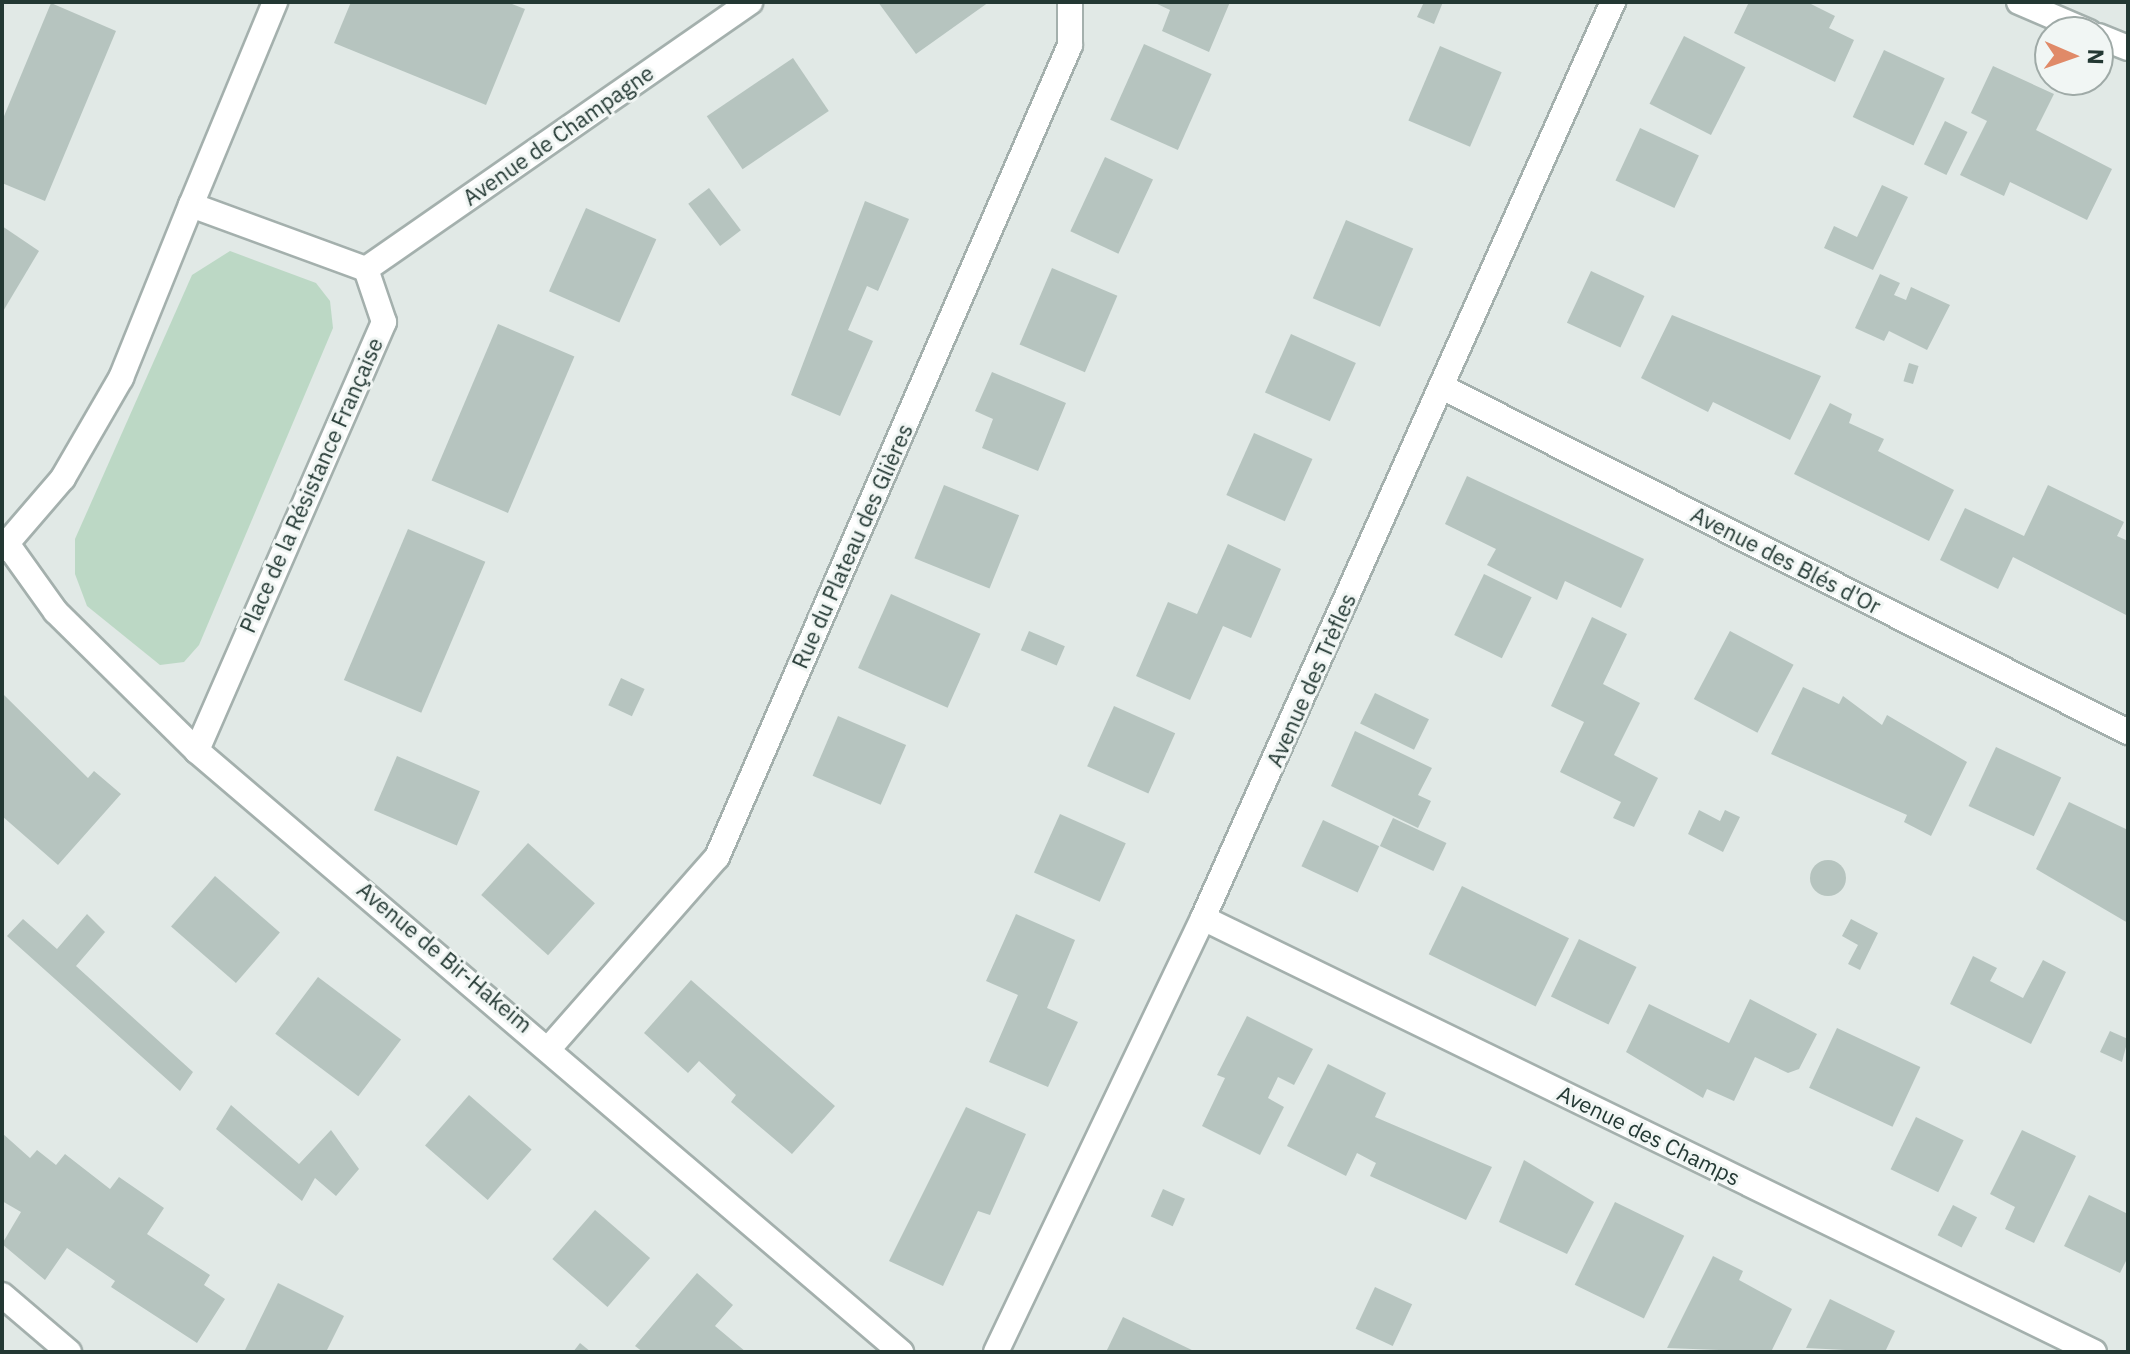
<!DOCTYPE html>
<html>
<head>
<meta charset="utf-8">
<style>
  body { margin:0 }
  #map { position:relative; width:2130px; height:1354px; overflow:hidden; background:#e1e9e6; font-family:"IBM Plex Sans",sans-serif }
  div>[style] { position:absolute }
  .green>* { inset:0; background:#bcd8c5 }
  .building>* { inset:0; background:#b6c4bf; transform-origin:0 0 }
  .round { border-radius:50% }
  .roads { filter:drop-shadow(2px 0 #a4b0ad) drop-shadow(-2px 0 #a4b0ad) drop-shadow(0 2px #a4b0ad) drop-shadow(0 -2px #a4b0ad) }
  .minor>* { height:24px; margin:-12px; padding:0 12px; transform-origin:12px; border-radius:12px; background:#fff }
  span { translate:-50% -50%; white-space:nowrap; text-align:center; line-height:1.15; -webkit-text-stroke:6px #f1f6f4; paint-order:stroke }
  .street-label { font-size:22px; color:#233833 }
  .frame { position:absolute; inset:0; border:4px solid #233833; pointer-events:none }
  .north { position:absolute; left:2034px; top:16px; width:80px; height:80px; box-sizing:border-box; background:#f1f6f4; border:2px solid #9faaa7; border-radius:50%; rotate:92deg; font-size:22px; font-weight:700; line-height:32px; text-align:center; color:#233833 }
  .north::after { content:''; display:block; margin:auto; width:28px; height:36px; background:#e08a68; clip-path:polygon(50% 0,100% 100%,50% 72%,0 100%) }
</style>
</head>
<body>
<div id="map">
  <div class="green">
    <div style="clip-path:polygon(230px 251px,316px 283px,330px 301px,333px 328px,199px 645px,184px 662px,160px 665px,87px 606px,75px 574px,75px 539px,192px 275px)"></div>
  </div>
  <div class="building">
    <div style="clip-path:polygon(351px 2px,507px 2px,525px 9px,486px 105px,334px 43px)"></div>
    <div style="clip-path:polygon(878px 2px,989px 2px,916px 54px)"></div>
    <div style="clip-path:polygon(1153px 2px,1230px 2px,1209px 52px,1162px 31px,1170px 10px)"></div>
    <div style="clip-path:polygon(1424px 2px,1443px 2px,1434px 24px,1417px 17px)"></div>
    <div style="clip-path:polygon(1749px 2px,1807px 2px,1835px 16px,1829px 28px,1854px 40px,1835px 82px,1734px 33px)"></div>
    <div style="clip-path:polygon(51px 3px,116px 31px,45px 201px,2px 183px,2px 121px)"></div>
    <div style="left:1684px;top:36px;width:69px;height:76px;rotate:27deg"></div>
    <div style="left:1144px;top:44px;width:74px;height:83px;rotate:24deg"></div>
    <div style="left:1440px;top:46px;width:67px;height:81px;rotate:23deg"></div>
    <div style="left:1884px;top:50px;width:67px;height:74px;rotate:25deg"></div>
    <div style="left:793px;top:58px;width:64px;height:104px;rotate:56deg"></div>
    <div style="clip-path:polygon(1993px 66px,2054px 94px,2036px 130px,2112px 169px,2087px 220px,2010px 182px,2004px 196px,1960px 175px,1987px 121px,1971px 113px)"></div>
    <div style="left:1945px;top:121px;width:25px;height:48px;rotate:26deg"></div>
    <div style="left:1640px;top:128px;width:65px;height:58px;rotate:25deg"></div>
    <div style="left:1105px;top:157px;width:53px;height:82px;rotate:25deg"></div>
    <div style="clip-path:polygon(1882px 185px,1908px 197px,1873px 270px,1824px 248px,1834px 226px,1857px 237px)"></div>
    <div style="left:709px;top:188px;width:53px;height:26px;rotate:53deg"></div>
    <div style="clip-path:polygon(865px 201px,909px 219px,878px 291px,867px 286px,848px 330px,873px 341px,840px 416px,791px 395px)"></div>
    <div style="left:586px;top:208px;width:77px;height:91px;rotate:24deg"></div>
    <div style="left:1346px;top:220px;width:73px;height:85px;rotate:23deg"></div>
    <div style="clip-path:polygon(2px 226px,39px 251px,2px 313px)"></div>
    <div style="left:1052px;top:268px;width:71px;height:83px;rotate:23deg"></div>
    <div style="left:1591px;top:271px;width:59px;height:57px;rotate:25deg"></div>
    <div style="clip-path:polygon(1880px 274px,1900px 283px,1894px 295px,1906px 300px,1911px 287px,1950px 305px,1927px 350px,1889px 331px,1884px 341px,1855px 328px)"></div>
    <div style="clip-path:polygon(1672px 315px,1821px 376px,1790px 440px,1713px 402px,1708px 412px,1641px 378px)"></div>
    <div style="left:498px;top:324px;width:83px;height:170px;rotate:23deg"></div>
    <div style="left:1291px;top:334px;width:71px;height:64px;rotate:24deg"></div>
    <div style="left:1909px;top:363px;width:10px;height:19px;rotate:17deg"></div>
    <div style="clip-path:polygon(992px 372px,1066px 403px,1038px 471px,982px 448px,993px 419px,975px 411px)"></div>
    <div style="clip-path:polygon(1830px 403px,1852px 414px,1849px 423px,1884px 439px,1878px 451px,1954px 490px,1929px 541px,1794px 474px)"></div>
    <div style="left:1254px;top:433px;width:64px;height:68px;rotate:24deg"></div>
    <div style="clip-path:polygon(1467px 476px,1644px 559px,1621px 608px,1565px 581px,1557px 600px,1487px 565px,1496px 549px,1445px 524px)"></div>
    <div style="left:944px;top:485px;width:81px;height:79px;rotate:22deg"></div>
    <div style="clip-path:polygon(2048px 485px,2124px 522px,2117px 536px,2128px 541px,2128px 616px,2013px 557px,1998px 589px,1940px 560px,1965px 508px,2024px 536px)"></div>
    <div style="left:408px;top:529px;width:84px;height:164px;rotate:23deg"></div>
    <div style="clip-path:polygon(1228px 544px,1281px 569px,1251px 638px,1223px 626px,1190px 700px,1136px 676px,1168px 602px,1197px 614px)"></div>
    <div style="left:1484px;top:574px;width:53px;height:68px;rotate:26deg"></div>
    <div style="left:891px;top:594px;width:98px;height:81px;rotate:24deg"></div>
    <div style="clip-path:polygon(1592px 617px,1627px 634px,1603px 684px,1640px 703px,1614px 755px,1658px 778px,1634px 827px,1613px 818px,1621px 802px,1560px 772px,1584px 722px,1551px 706px)"></div>
    <div style="left:1029px;top:631px;width:39px;height:21px;rotate:23deg"></div>
    <div style="left:1730px;top:631px;width:72px;height:77px;rotate:28deg"></div>
    <div style="left:621px;top:678px;width:26px;height:30px;rotate:25deg"></div>
    <div style="clip-path:polygon(1803px 687px,1839px 704px,1843px 696px,1882px 725px,1887px 715px,1967px 762px,1931px 836px,1904px 822px,1907px 815px,1771px 754px)"></div>
    <div style="clip-path:polygon(2px 693px,88px 778px,94px 771px,121px 794px,58px 865px,2px 816px)"></div>
    <div style="left:1375px;top:693px;width:60px;height:34px;rotate:26deg"></div>
    <div style="left:1114px;top:706px;width:67px;height:66px;rotate:24deg"></div>
    <div style="left:838px;top:716px;width:74px;height:65px;rotate:23deg"></div>
    <div style="clip-path:polygon(1355px 731px,1432px 768px,1418px 795px,1431px 801px,1418px 828px,1331px 786px)"></div>
    <div style="left:1996px;top:747px;width:72px;height:65px;rotate:25deg"></div>
    <div style="left:397px;top:756px;width:90px;height:59px;rotate:23deg"></div>
    <div style="clip-path:polygon(2069px 802px,2128px 830px,2128px 923px,2036px 869px)"></div>
    <div style="clip-path:polygon(1699px 810px,1720px 821px,1725px 810px,1740px 817px,1723px 852px,1688px 834px)"></div>
    <div style="left:1060px;top:814px;width:72px;height:64px;rotate:24deg"></div>
    <div style="left:1393px;top:818px;width:59px;height:31px;rotate:25deg"></div>
    <div style="left:1323px;top:820px;width:62px;height:51px;rotate:25deg"></div>
    <div style="left:528px;top:843px;width:90px;height:70px;rotate:42deg"></div>
    <div class="round" style="left:1810px;top:860px;width:36px;height:36px"></div>
    <div style="left:215px;top:876px;width:86px;height:67px;rotate:41deg"></div>
    <div style="left:1462px;top:886px;width:119px;height:76px;rotate:26deg"></div>
    <div style="clip-path:polygon(87px 914px,105px 932px,76px 966px,193px 1072px,180px 1091px,7px 936px,23px 919px,57px 949px)"></div>
    <div style="clip-path:polygon(1016px 914px,1075px 940px,1047px 1008px,1078px 1022px,1048px 1087px,989px 1062px,1018px 995px,986px 981px)"></div>
    <div style="clip-path:polygon(1851px 919px,1878px 933px,1860px 970px,1848px 964px,1858px 945px,1842px 936px)"></div>
    <div style="left:1579px;top:939px;width:64px;height:64px;rotate:26deg"></div>
    <div style="clip-path:polygon(1973px 956px,1997px 968px,1990px 981px,2023px 998px,2043px 960px,2066px 972px,2031px 1044px,1950px 1004px)"></div>
    <div style="left:318px;top:977px;width:104px;height:71px;rotate:37deg"></div>
    <div style="clip-path:polygon(691px 980px,835px 1106px,792px 1154px,731px 1102px,736px 1095px,699px 1061px,688px 1073px,644px 1033px)"></div>
    <div style="clip-path:polygon(1750px 999px,1817px 1034px,1799px 1069px,1788px 1073px,1755px 1057px,1734px 1101px,1707px 1089px,1703px 1098px,1626px 1052px,1649px 1004px,1729px 1043px)"></div>
    <div style="clip-path:polygon(1247px 1016px,1313px 1049px,1294px 1085px,1278px 1077px,1268px 1098px,1284px 1107px,1260px 1155px,1202px 1126px,1225px 1078px,1217px 1075px)"></div>
    <div style="left:1837px;top:1028px;width:92px;height:66px;rotate:25deg"></div>
    <div style="clip-path:polygon(2110px 1031px,2128px 1039px,2122px 1062px,2100px 1052px)"></div>
    <div style="clip-path:polygon(1328px 1064px,1386px 1093px,1375px 1117px,1492px 1167px,1466px 1220px,1370px 1176px,1376px 1163px,1357px 1153px,1346px 1176px,1287px 1146px)"></div>
    <div style="left:469px;top:1095px;width:83px;height:67px;rotate:41deg"></div>
    <div style="clip-path:polygon(231px 1105px,299px 1164px,331px 1130px,359px 1169px,336px 1196px,315px 1178px,302px 1201px,216px 1129px)"></div>
    <div style="clip-path:polygon(966px 1107px,1026px 1134px,990px 1215px,978px 1211px,943px 1286px,889px 1261px)"></div>
    <div style="left:1916px;top:1117px;width:53px;height:58px;rotate:26deg"></div>
    <div style="clip-path:polygon(2022px 1130px,2076px 1156px,2034px 1243px,2005px 1229px,2015px 1207px,1990px 1194px)"></div>
    <div style="clip-path:polygon(2px 1133px,30px 1158px,37px 1150px,56px 1165px,65px 1154px,110px 1189px,119px 1177px,164px 1208px,147px 1234px,210px 1275px,204px 1285px,225px 1299px,197px 1343px,111px 1287px,115px 1281px,67px 1248px,45px 1280px,2px 1244px,21px 1212px,2px 1201px)"></div>
    <div style="clip-path:polygon(1524px 1160px,1594px 1202px,1567px 1254px,1499px 1222px)"></div>
    <div style="left:1163px;top:1189px;width:24px;height:30px;rotate:24deg"></div>
    <div style="clip-path:polygon(2089px 1195px,2128px 1214px,2128px 1257px,2120px 1273px,2064px 1246px)"></div>
    <div style="left:1615px;top:1202px;width:77px;height:92px;rotate:26deg"></div>
    <div style="left:1953px;top:1205px;width:27px;height:34px;rotate:27deg"></div>
    <div style="left:595px;top:1210px;width:73px;height:65px;rotate:41deg"></div>
    <div style="clip-path:polygon(1713px 1256px,1743px 1271px,1739px 1280px,1792px 1309px,1771px 1352px,1667px 1348px)"></div>
    <div style="clip-path:polygon(697px 1273px,733px 1305px,715px 1326px,746px 1352px,643px 1352px,635px 1346px)"></div>
    <div style="clip-path:polygon(278px 1283px,344px 1316px,326px 1352px,244px 1352px)"></div>
    <div style="left:1375px;top:1287px;width:41px;height:46px;rotate:25deg"></div>
    <div style="clip-path:polygon(1830px 1299px,1895px 1331px,1885px 1352px,1806px 1348px)"></div>
    <div style="clip-path:polygon(1123px 1317px,1196px 1352px,1106px 1352px)"></div>
    <div style="clip-path:polygon(580px 1343px,591px 1352px,573px 1352px)"></div>
  </div>
  <div class="roads">
    <div class="minor">
      <div style="left:2019px;top:2px;width:76px;rotate:23.2deg"></div>
      <div style="left:2098px;top:36px;width:32px;rotate:22deg"></div>
      <div style="left:191px;top:205px;width:220px;rotate:-67.5deg"></div>
      <div style="left:366px;top:269px;width:468px;rotate:-34.8deg"></div>
      <div style="left:1444px;top:388px;width:766px;rotate:26.7deg"></div>
      <div style="left:8px;top:545px;width:82px;rotate:54.4deg"></div>
      <div style="left:56px;top:612px;width:198px;rotate:44.6deg"></div>
      <div style="left:197px;top:751px;width:926px;rotate:40.49deg"></div>
      <div style="left:2px;top:549px;width:94px;rotate:-49.3deg"></div>
      <div style="left:63px;top:478px;width:116px;rotate:-59.9deg"></div>
      <div style="left:121px;top:378px;width:187px;rotate:-68deg"></div>
      <div style="left:191px;top:205px;width:186px;rotate:20.1deg"></div>
      <div style="left:366px;top:269px;width:56px;rotate:71.2deg"></div>
      <div style="left:384px;top:322px;width:468px;rotate:113.6deg"></div>
      <div style="left:1203px;top:918px;width:991px;rotate:25.97deg"></div>
      <div style="left:551px;top:1046px;width:252px;rotate:-48.7deg"></div>
      <div style="left:717px;top:857px;width:885px;rotate:-66.5deg"></div>
      <div style="left:1070px;top:45px;width:43px;rotate:-90deg"></div>
      <div style="left:2px;top:1295px;width:88px;rotate:40.4deg"></div>
      <div style="left:996px;top:1352px;width:481px;rotate:-64.5deg"></div>
      <div style="left:1203px;top:918px;width:1004px;rotate:-65.89deg"></div>
    </div>
  </div>
  <div class="street-label">
    <span style="left:558px;top:135px;rotate:-35deg">Avenue de Champagne</span>
    <span style="left:311px;top:485px;rotate:-66deg">Place de la Résistance Française</span>
    <span style="left:852px;top:546px;rotate:-66deg">Rue du Plateau des Glières</span>
    <span style="left:1786px;top:560px;rotate:27deg">Avenue des Blés d'Or</span>
    <span style="left:1311px;top:680px;rotate:-66deg">Avenue des Trèfles</span>
    <span style="left:445px;top:957px;rotate:40deg">Avenue de Bir-Hakeim</span>
    <span style="left:1649px;top:1135px;rotate:26deg">Avenue des Champs</span>
  </div>
  <div class="frame"></div>
  <div class="north">N</div>
</div>
</body>
</html>
